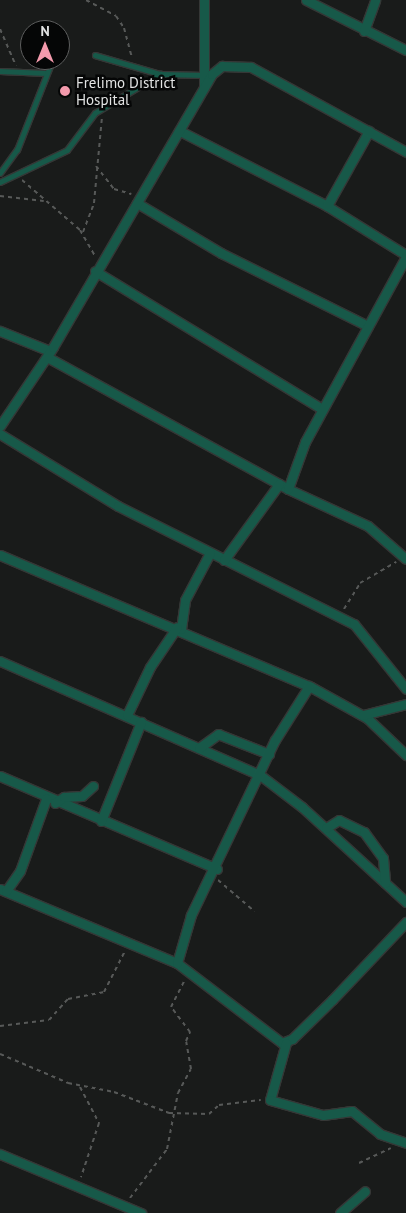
<!DOCTYPE html>
<html>
<head>
<meta charset="utf-8">
<style>
  body { margin:0 }
  #map { position:relative; width:406px; height:1213px; overflow:hidden; background:#191b1a; font-family:"PT Sans",sans-serif }
  div>[style] { position:absolute }
  .path>* { height:2px; margin-top:-1px; transform-origin:0; background:repeating-linear-gradient(90deg,#575958 0 4px,transparent 0 8px) }
  .roads { filter:drop-shadow(1px 0 #353736) drop-shadow(-1px 0 #353736) drop-shadow(0 1px #353736) drop-shadow(0 -1px #353736) }
  .lane>* { height:4.5px; margin:-2.25px; padding:0 2.25px; transform-origin:2.25px; border-radius:2.25px; background:#175949 }
  .street>* { height:9px; margin:-4.5px; padding:0 4.5px; transform-origin:4.5px; border-radius:4.5px; background:#175949 }
  .dots>* { width:14px; height:14px; translate:-50% -50%; box-sizing:border-box; border:2px solid #050606; border-radius:50% }
  span { translate:-50% -50%; white-space:nowrap; text-align:center; line-height:1.15; -webkit-text-stroke:5px #050606; paint-order:stroke }
  .poi-label { font-size:15px; color:#e2e3e3 }
  .left { translate:0 -50%; text-align:left }
  .north { position:absolute; left:20px; top:20px; width:50px; height:50px; box-sizing:border-box; background:#050606; border:1px solid #5d5e5e; border-radius:50%; rotate:0deg; font-size:14px; font-weight:700; line-height:20px; text-align:center; color:#e2e3e3 }
  .north::after { content:''; display:block; margin:auto; width:18px; height:22px; background:#f39aac; clip-path:polygon(50% 0,100% 100%,50% 72%,0 100%) }
</style>
</head>
<body>
<div id="map">
  <div class="path">
    <div style="left:86px;top:0;width:34px;rotate:28deg"></div>
    <div style="left:116px;top:16px;width:14px;rotate:56deg"></div>
    <div style="left:124px;top:28px;width:31px;rotate:75deg"></div>
    <div style="left:0;top:29px;width:40px;rotate:66.6deg"></div>
    <div style="left:96px;top:166px;width:29px;rotate:52deg"></div>
    <div style="left:114px;top:189px;width:18px;rotate:16deg"></div>
    <div style="left:22px;top:180px;width:77px;rotate:40.8deg"></div>
    <div style="left:80px;top:230px;width:30px;rotate:60deg"></div>
    <div style="left:0;top:196px;width:44px;rotate:6.5deg"></div>
    <div style="left:83px;top:232px;width:31px;rotate:-69deg"></div>
    <div style="left:94px;top:203px;width:86px;rotate:-84.7deg"></div>
    <div style="left:344px;top:609px;width:31px;rotate:-58deg"></div>
    <div style="left:360px;top:583px;width:42px;rotate:-30.3deg"></div>
    <div style="left:218px;top:880px;width:48px;rotate:40.7deg"></div>
    <div style="left:0;top:1026px;width:49px;rotate:-7deg"></div>
    <div style="left:49px;top:1020px;width:28px;rotate:-48deg"></div>
    <div style="left:68px;top:999px;width:37px;rotate:-11deg"></div>
    <div style="left:104px;top:992px;width:46px;rotate:-62.9deg"></div>
    <div style="left:0;top:1054px;width:74px;rotate:23.1deg"></div>
    <div style="left:68px;top:1083px;width:47px;rotate:11.1deg"></div>
    <div style="left:114px;top:1092px;width:59px;rotate:20.9deg"></div>
    <div style="left:169px;top:1113px;width:40px;rotate:1.4deg"></div>
    <div style="left:209px;top:1114px;width:13px;rotate:-42deg"></div>
    <div style="left:219px;top:1105px;width:42px;rotate:-6.8deg"></div>
    <div style="left:80px;top:1087px;width:41px;rotate:62.2deg"></div>
    <div style="left:99px;top:1123px;width:57px;rotate:108.4deg"></div>
    <div style="left:359px;top:1163px;width:35px;rotate:-25deg"></div>
    <div style="left:130px;top:1198px;width:61px;rotate:-52.9deg"></div>
    <div style="left:167px;top:1149px;width:57px;rotate:-78.9deg"></div>
    <div style="left:178px;top:1093px;width:27px;rotate:-62deg"></div>
    <div style="left:191px;top:1069px;width:28px;rotate:-100deg"></div>
    <div style="left:186px;top:1041px;width:10px;rotate:-66deg"></div>
    <div style="left:190px;top:1032px;width:31px;rotate:-127deg"></div>
    <div style="left:171px;top:1007px;width:29px;rotate:-63deg"></div>
  </div>
  <div class="roads">
    <div class="lane">
      <div style="left:95px;top:55px;width:68px;rotate:16.3deg"></div>
      <div style="left:160px;top:74px;width:44px;rotate:1.3deg"></div>
      <div style="left:0;top:71px;width:46px;rotate:2.5deg"></div>
      <div style="left:0;top:173px;width:29px;rotate:-54deg"></div>
      <div style="left:17px;top:150px;width:96px;rotate:-68.5deg"></div>
      <div style="left:0;top:182px;width:74px;rotate:-25.5deg"></div>
      <div style="left:67px;top:150px;width:46px;rotate:-52.9deg"></div>
      <div style="left:95px;top:113px;width:76px;rotate:-31deg"></div>
    </div>
    <div class="street">
      <div style="left:306px;top:0;width:112px;rotate:26.6deg"></div>
      <div style="left:364px;top:31px;width:33px;rotate:-70deg"></div>
      <div style="left:204px;top:87px;width:87px;rotate:-90deg"></div>
      <div style="left:182px;top:132px;width:163px;rotate:27deg"></div>
      <div style="left:327px;top:206px;width:93px;rotate:31.8deg"></div>
      <div style="left:137px;top:203px;width:98px;rotate:30.8deg"></div>
      <div style="left:221px;top:253px;width:164px;rotate:26.4deg"></div>
      <div style="left:327px;top:206px;width:86px;rotate:-60.8deg"></div>
      <div style="left:95px;top:271px;width:266px;rotate:31.3deg"></div>
      <div style="left:0;top:331px;width:54px;rotate:21.8deg"></div>
      <div style="left:47px;top:357px;width:275px;rotate:28.7deg"></div>
      <div style="left:288px;top:489px;width:88px;rotate:24.8deg"></div>
      <div style="left:368px;top:526px;width:50px;rotate:41deg"></div>
      <div style="left:0;top:426px;width:95px;rotate:-56.1deg"></div>
      <div style="left:53px;top:347px;width:316px;rotate:-59.8deg"></div>
      <div style="left:212px;top:74px;width:13px;rotate:-39deg"></div>
      <div style="left:222px;top:66px;width:29px;rotate:2deg"></div>
      <div style="left:251px;top:67px;width:177px;rotate:28.7deg"></div>
      <div style="left:0;top:434px;width:138px;rotate:31.4deg"></div>
      <div style="left:118px;top:506px;width:264px;rotate:26.6deg"></div>
      <div style="left:354px;top:624px;width:83px;rotate:51.3deg"></div>
      <div style="left:288px;top:489px;width:50px;rotate:-70.1deg"></div>
      <div style="left:305px;top:442px;width:211px;rotate:-61.4deg"></div>
      <div style="left:0;top:555px;width:338px;rotate:23deg"></div>
      <div style="left:311px;top:687px;width:64px;rotate:29deg"></div>
      <div style="left:367px;top:718px;width:54px;rotate:43.5deg"></div>
      <div style="left:224px;top:560px;width:94px;rotate:-54.1deg"></div>
      <div style="left:181px;top:629px;width:29px;rotate:-82deg"></div>
      <div style="left:185px;top:600px;width:53px;rotate:-62deg"></div>
      <div style="left:0;top:661px;width:284px;rotate:23.7deg"></div>
      <div style="left:260px;top:775px;width:53px;rotate:37.3deg"></div>
      <div style="left:302px;top:807px;width:141px;rotate:42.4deg"></div>
      <div style="left:127px;top:715px;width:53px;rotate:-64.4deg"></div>
      <div style="left:150px;top:667px;width:48px;rotate:-56deg"></div>
      <div style="left:363px;top:715px;width:44px;rotate:-14.3deg"></div>
      <div style="left:199px;top:748px;width:24px;rotate:-36deg"></div>
      <div style="left:218px;top:734px;width:55px;rotate:21.4deg"></div>
      <div style="left:0;top:776px;width:236px;rotate:23.2deg"></div>
      <div style="left:55px;top:803px;width:11px;rotate:-34deg"></div>
      <div style="left:64px;top:797px;width:18px;rotate:-3deg"></div>
      <div style="left:82px;top:796px;width:15px;rotate:-42deg"></div>
      <div style="left:101px;top:821px;width:107px;rotate:-68deg"></div>
      <div style="left:326px;top:828px;width:15px;rotate:-32deg"></div>
      <div style="left:339px;top:820px;width:28px;rotate:26deg"></div>
      <div style="left:364px;top:832px;width:32px;rotate:54deg"></div>
      <div style="left:383px;top:858px;width:25px;rotate:85deg"></div>
      <div style="left:0;top:889px;width:192px;rotate:22.7deg"></div>
      <div style="left:177px;top:963px;width:132px;rotate:37.3deg"></div>
      <div style="left:282px;top:1043px;width:11px;rotate:-22deg"></div>
      <div style="left:292px;top:1039px;width:56px;rotate:-44.3deg"></div>
      <div style="left:332px;top:1000px;width:108px;rotate:-46.5deg"></div>
      <div style="left:6px;top:891px;width:24px;rotate:-55deg"></div>
      <div style="left:20px;top:871px;width:77px;rotate:-70.1deg"></div>
      <div style="left:177px;top:963px;width:50px;rotate:-73.7deg"></div>
      <div style="left:191px;top:915px;width:194px;rotate:-64.4deg"></div>
      <div style="left:275px;top:740px;width:64px;rotate:-57.8deg"></div>
      <div style="left:286px;top:1043px;width:59px;rotate:105.7deg"></div>
      <div style="left:270px;top:1100px;width:55px;rotate:15.8deg"></div>
      <div style="left:323px;top:1115px;width:29px;rotate:-8deg"></div>
      <div style="left:352px;top:1111px;width:36px;rotate:39deg"></div>
      <div style="left:380px;top:1134px;width:28px;rotate:19deg"></div>
      <div style="left:0;top:1154px;width:153px;rotate:22.7deg"></div>
      <div style="left:340px;top:1213px;width:33px;rotate:-41deg"></div>
    </div>
  </div>
  <div class="dots">
    <div style="left:65px;top:91px;background:#f39aac"></div>
  </div>
  <div class="poi-label">
    <span class="left" style="left:76px;top:91px">Frelimo District<br>Hospital</span>
  </div>
  <div class="north">N</div>
</div>
</body>
</html>
